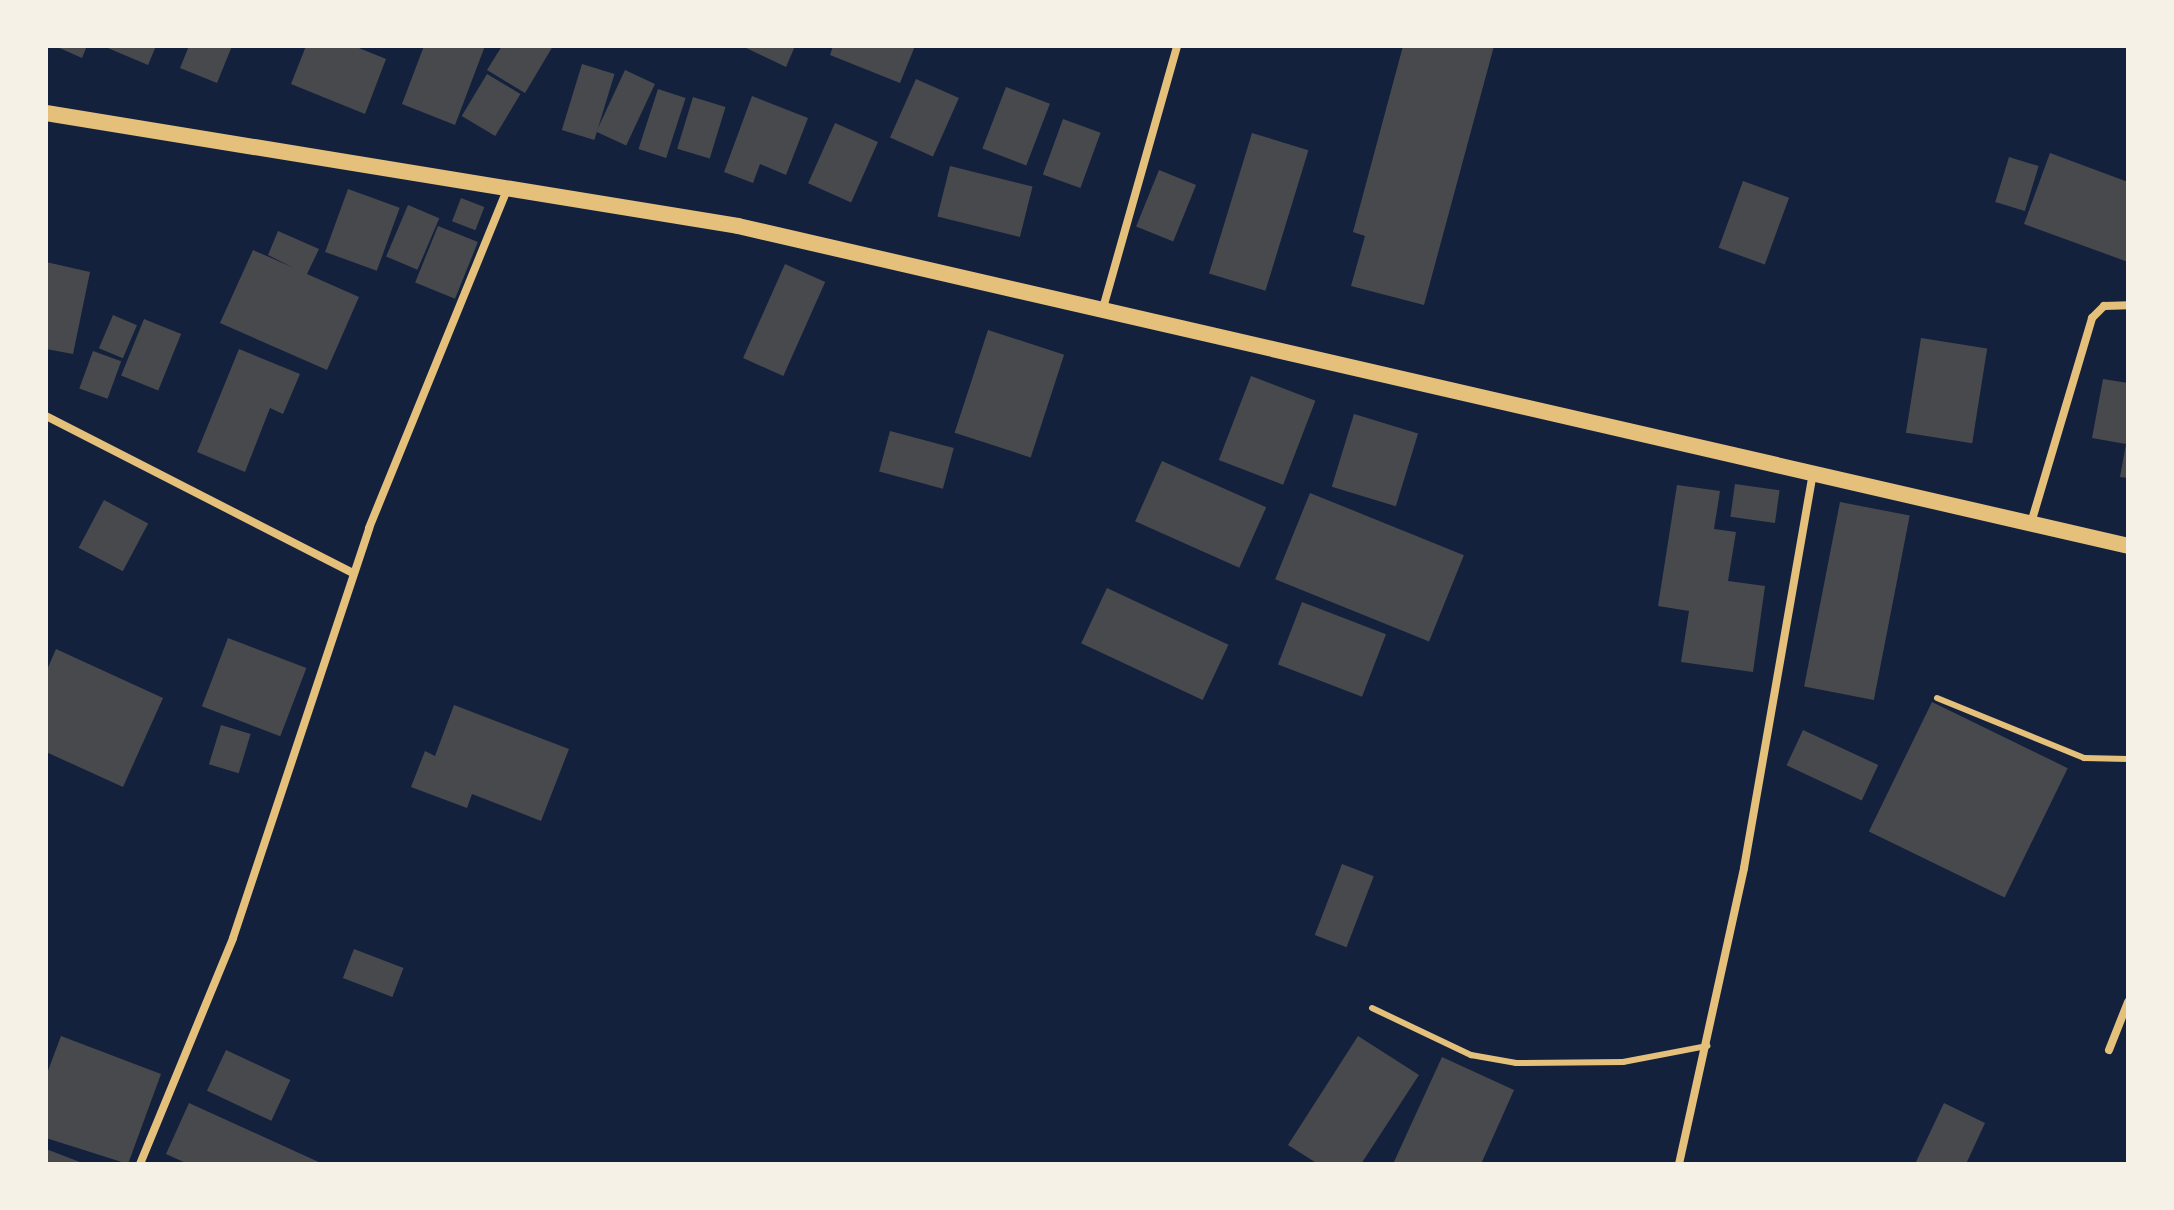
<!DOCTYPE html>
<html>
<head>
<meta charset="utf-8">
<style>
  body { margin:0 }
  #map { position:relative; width:2174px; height:1210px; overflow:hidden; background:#14213d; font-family:"Exo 2",sans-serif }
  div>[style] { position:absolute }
  .building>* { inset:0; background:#48494c; transform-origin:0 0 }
  .service>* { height:6px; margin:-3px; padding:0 3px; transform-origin:3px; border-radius:3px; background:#e5c07b }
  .minor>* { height:8px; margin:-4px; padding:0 4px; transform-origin:4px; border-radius:4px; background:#e5c07b }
  .secondary>* { height:16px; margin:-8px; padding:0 8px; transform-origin:8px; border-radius:8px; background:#e5c07b }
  span { translate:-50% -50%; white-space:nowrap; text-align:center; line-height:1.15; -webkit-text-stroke:6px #f6f1e7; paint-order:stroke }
  .frame { position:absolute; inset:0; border:48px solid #f6f1e7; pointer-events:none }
</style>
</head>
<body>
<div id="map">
  <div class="building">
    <div style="clip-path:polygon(55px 46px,87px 46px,82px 58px)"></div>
    <div style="clip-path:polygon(103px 46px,156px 46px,148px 65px)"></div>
    <div style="clip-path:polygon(189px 46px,232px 46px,217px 83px,180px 68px)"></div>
    <div style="clip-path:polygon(306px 46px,354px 46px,386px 59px,365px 114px,291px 84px)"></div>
    <div style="clip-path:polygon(424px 46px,485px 46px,455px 125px,402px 104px)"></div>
    <div style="clip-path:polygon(502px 46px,553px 46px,525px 93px,487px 70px)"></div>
    <div style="clip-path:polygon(742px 46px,795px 46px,786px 67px)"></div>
    <div style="clip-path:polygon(833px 46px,915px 46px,900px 83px,830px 55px)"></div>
    <div style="clip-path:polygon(1403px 46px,1494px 46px,1424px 305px,1351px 286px,1365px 236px,1353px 232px)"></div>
    <div style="left:582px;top:64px;width:34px;height:69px;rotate:17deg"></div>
    <div style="left:625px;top:70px;width:33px;height:68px;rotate:25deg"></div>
    <div style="left:487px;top:74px;width:39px;height:49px;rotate:31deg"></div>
    <div style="left:916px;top:79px;width:47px;height:64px;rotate:24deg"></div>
    <div style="left:1006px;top:87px;width:47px;height:66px;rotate:21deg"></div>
    <div style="left:658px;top:89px;width:29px;height:63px;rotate:18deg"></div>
    <div style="clip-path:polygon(752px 96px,808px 118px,786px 175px,760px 164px,753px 183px,724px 172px)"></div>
    <div style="left:693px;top:97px;width:34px;height:54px;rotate:17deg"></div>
    <div style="left:1063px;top:119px;width:40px;height:59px;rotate:20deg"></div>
    <div style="left:835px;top:123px;width:47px;height:66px;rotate:24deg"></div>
    <div style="left:1252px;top:133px;width:59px;height:147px;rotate:17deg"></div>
    <div style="clip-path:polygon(2050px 153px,2128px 182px,2128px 262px,2024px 224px)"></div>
    <div style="left:2009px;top:157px;width:31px;height:47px;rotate:17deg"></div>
    <div style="left:950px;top:166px;width:85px;height:52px;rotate:14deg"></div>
    <div style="left:1159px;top:170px;width:40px;height:61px;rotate:22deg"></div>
    <div style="left:1743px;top:181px;width:49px;height:71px;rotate:20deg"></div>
    <div style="left:348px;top:189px;width:55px;height:67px;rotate:20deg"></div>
    <div style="left:461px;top:198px;width:25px;height:25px;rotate:21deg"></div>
    <div style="left:408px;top:205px;width:34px;height:56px;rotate:23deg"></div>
    <div style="left:438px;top:226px;width:43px;height:61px;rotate:22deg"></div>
    <div style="clip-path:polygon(278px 231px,319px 249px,307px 274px,359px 297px,327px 370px,220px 323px,253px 250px,294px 268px,268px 255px)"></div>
    <div style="clip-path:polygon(46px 262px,90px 272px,73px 354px,46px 349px)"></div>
    <div style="left:785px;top:264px;width:44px;height:103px;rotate:24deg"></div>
    <div style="left:113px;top:315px;width:26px;height:36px;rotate:23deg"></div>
    <div style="left:144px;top:319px;width:40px;height:61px;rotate:22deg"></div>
    <div style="left:988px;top:330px;width:80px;height:108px;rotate:18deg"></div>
    <div style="left:1921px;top:338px;width:67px;height:96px;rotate:9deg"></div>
    <div style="clip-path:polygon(239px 349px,300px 374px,283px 414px,270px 408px,245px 472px,197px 452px)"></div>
    <div style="left:93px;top:351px;width:30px;height:40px;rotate:20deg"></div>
    <div style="left:1251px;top:376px;width:69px;height:90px;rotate:21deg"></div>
    <div style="clip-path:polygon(2103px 379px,2128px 383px,2128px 478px,2120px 477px,2126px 444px,2092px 438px)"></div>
    <div style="left:1354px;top:414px;width:67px;height:76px;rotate:17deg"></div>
    <div style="left:890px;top:431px;width:66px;height:42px;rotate:15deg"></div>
    <div style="left:1162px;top:461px;width:114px;height:66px;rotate:24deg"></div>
    <div style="left:1735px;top:484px;width:45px;height:33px;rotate:8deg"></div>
    <div style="clip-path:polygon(1677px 485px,1720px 491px,1714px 529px,1736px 532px,1728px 581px,1765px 586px,1753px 672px,1681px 662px,1689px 611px,1658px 606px)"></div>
    <div style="left:1310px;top:493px;width:166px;height:93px;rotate:22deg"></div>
    <div style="left:104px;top:500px;width:50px;height:54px;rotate:28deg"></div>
    <div style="left:1840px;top:502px;width:71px;height:188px;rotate:11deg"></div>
    <div style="left:1107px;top:588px;width:134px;height:61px;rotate:25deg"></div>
    <div style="left:1302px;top:602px;width:90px;height:67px;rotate:21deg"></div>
    <div style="left:228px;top:638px;width:84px;height:73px;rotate:21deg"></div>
    <div style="clip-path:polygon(56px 649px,163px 698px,123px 787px,46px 752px,46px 672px)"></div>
    <div style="left:1932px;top:702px;width:151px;height:144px;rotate:26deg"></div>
    <div style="clip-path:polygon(454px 705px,569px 749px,541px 821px,472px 794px,467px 808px,411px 787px,425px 751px,435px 756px)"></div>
    <div style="left:221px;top:725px;width:31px;height:41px;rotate:17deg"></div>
    <div style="left:1803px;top:730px;width:83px;height:39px;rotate:25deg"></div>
    <div style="left:1342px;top:864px;width:34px;height:76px;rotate:21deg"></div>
    <div style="left:354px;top:949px;width:53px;height:31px;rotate:21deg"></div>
    <div style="clip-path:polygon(61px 1036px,161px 1074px,128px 1164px,46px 1138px,46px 1076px)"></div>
    <div style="clip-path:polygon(1358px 1036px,1419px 1075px,1361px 1164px,1318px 1164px,1288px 1145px)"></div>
    <div style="left:226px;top:1050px;width:71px;height:45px;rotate:25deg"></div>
    <div style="clip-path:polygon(1442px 1057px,1514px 1090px,1481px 1164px,1393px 1164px)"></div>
    <div style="clip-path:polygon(189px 1103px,323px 1164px,188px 1164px,166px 1154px)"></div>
    <div style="clip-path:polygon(1944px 1103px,1985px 1123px,1966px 1164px,1915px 1164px)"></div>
    <div style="clip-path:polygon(46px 1149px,85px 1164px,46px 1164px)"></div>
  </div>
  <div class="service">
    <div style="left:1937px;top:698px;width:159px;rotate:22.2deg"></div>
    <div style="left:2084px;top:758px;width:44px;rotate:1.3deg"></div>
    <div style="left:1372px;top:1008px;width:110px;rotate:25.4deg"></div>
    <div style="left:1471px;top:1055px;width:46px;rotate:10.1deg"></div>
    <div style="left:1516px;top:1063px;width:107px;rotate:-0.5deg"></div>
    <div style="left:1623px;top:1062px;width:86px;rotate:-10.8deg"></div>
  </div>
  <div class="minor">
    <div style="left:1103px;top:308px;width:272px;rotate:-74.2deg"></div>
    <div style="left:46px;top:416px;width:345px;rotate:27.1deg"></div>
    <div style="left:2031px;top:523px;width:214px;rotate:-73.4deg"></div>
    <div style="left:2092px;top:318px;width:17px;rotate:-45deg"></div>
    <div style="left:2104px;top:306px;width:24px;rotate:-2deg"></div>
    <div style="left:2109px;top:1050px;width:52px;rotate:-68.4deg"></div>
    <div style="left:140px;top:1164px;width:244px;rotate:-67.6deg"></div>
    <div style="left:233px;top:938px;width:432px;rotate:-71.6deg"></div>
    <div style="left:369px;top:528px;width:366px;rotate:-67.8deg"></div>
    <div style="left:1679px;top:1164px;width:303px;rotate:-77.6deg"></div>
    <div style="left:1744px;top:868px;width:400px;rotate:-80.1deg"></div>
  </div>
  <div class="secondary">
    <div style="left:46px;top:113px;width:701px;rotate:9.27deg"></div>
    <div style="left:738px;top:226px;width:1426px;rotate:12.96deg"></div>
  </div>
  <div class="frame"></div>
</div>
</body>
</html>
